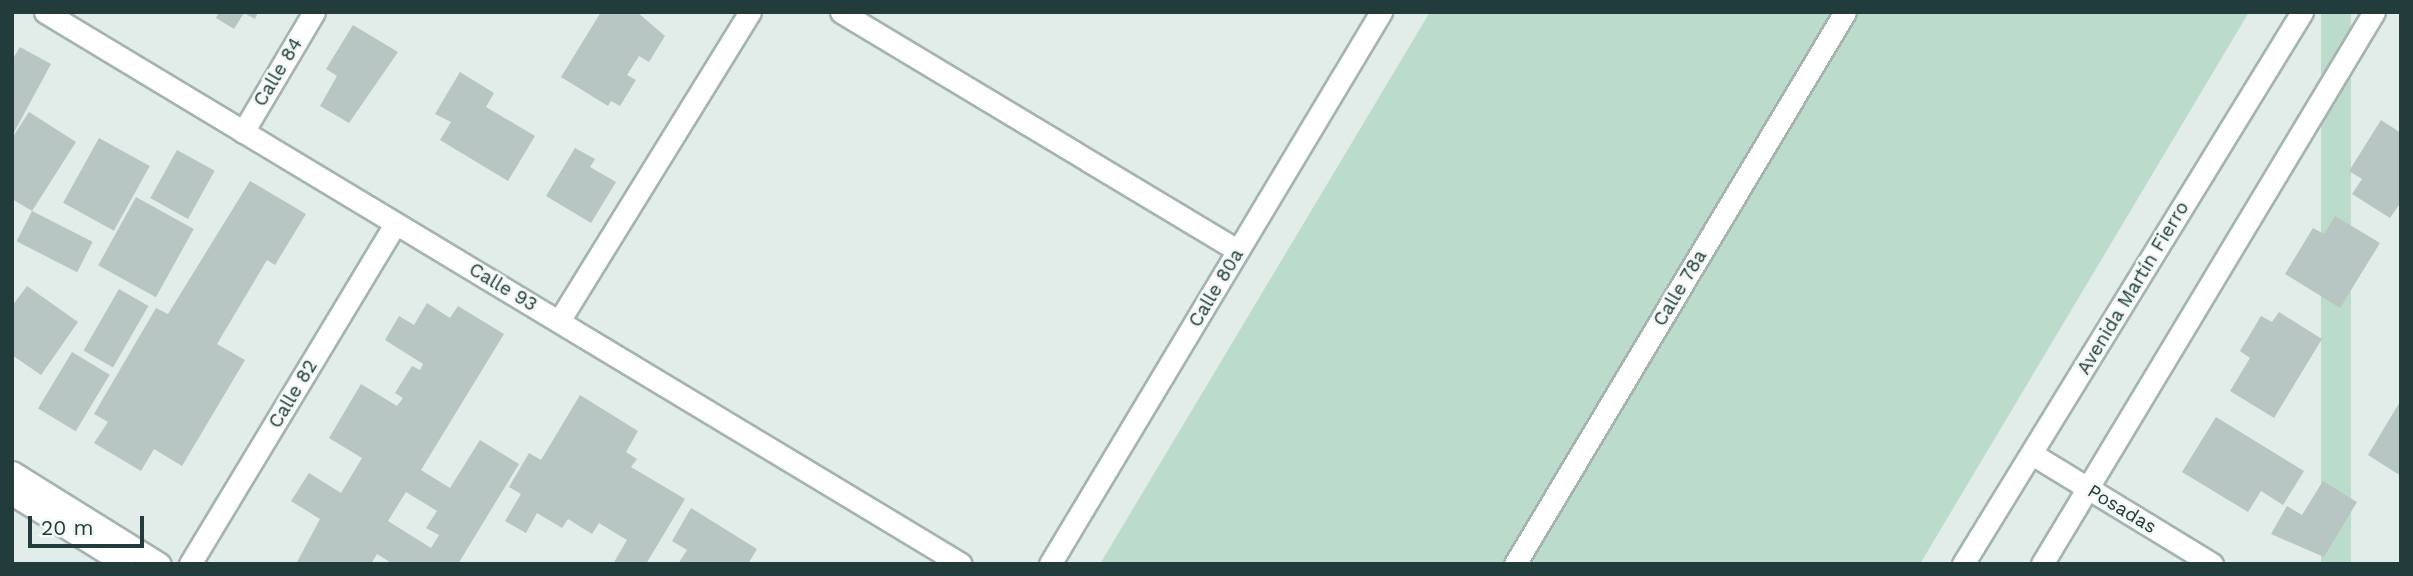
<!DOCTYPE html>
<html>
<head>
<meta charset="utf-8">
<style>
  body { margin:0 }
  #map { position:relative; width:2413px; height:576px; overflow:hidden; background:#e2ece9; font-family:"Work Sans",sans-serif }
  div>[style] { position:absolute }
  .green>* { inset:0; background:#bbdccb; transform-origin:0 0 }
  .building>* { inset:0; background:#b7c6c3; transform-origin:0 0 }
  .roads { filter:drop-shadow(2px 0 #a5b4b1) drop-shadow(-2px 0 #a5b4b1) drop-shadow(0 2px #a5b4b1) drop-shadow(0 -2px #a5b4b1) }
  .street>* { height:21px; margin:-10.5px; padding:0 10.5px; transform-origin:10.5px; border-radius:10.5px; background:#fff }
  .secondary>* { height:21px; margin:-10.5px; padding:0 10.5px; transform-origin:10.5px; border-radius:10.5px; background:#fff }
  span { translate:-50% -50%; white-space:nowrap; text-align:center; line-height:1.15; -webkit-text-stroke:5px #f2f8f6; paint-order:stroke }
  .street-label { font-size:19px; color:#223c3b }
  .frame { position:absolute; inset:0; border:14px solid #223c3b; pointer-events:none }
  .scale { position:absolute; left:28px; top:516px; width:116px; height:32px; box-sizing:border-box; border:4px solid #223c3b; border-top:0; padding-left:9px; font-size:21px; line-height:24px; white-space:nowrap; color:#223c3b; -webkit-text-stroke:5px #f2f8f6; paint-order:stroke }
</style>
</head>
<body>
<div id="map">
  <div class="green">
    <div style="clip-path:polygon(1430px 12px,2249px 12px,1920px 564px,1100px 564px)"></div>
    <div style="left:2321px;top:12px;width:30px;height:645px"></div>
  </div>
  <div class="building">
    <div style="clip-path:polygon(219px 12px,258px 12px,255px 19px,244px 13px,234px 29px,216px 18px)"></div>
    <div style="clip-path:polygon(601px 12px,637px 12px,665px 36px,649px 62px,639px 56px,627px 75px,636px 80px,620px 106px,611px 101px,608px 106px,561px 77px)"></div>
    <div style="clip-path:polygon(353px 25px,398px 52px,349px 123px,320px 106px,337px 76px,326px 69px)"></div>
    <div style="clip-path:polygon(20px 47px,51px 64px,12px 136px,12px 60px)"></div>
    <div style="clip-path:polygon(460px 72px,494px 93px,486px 107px,535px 136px,508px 181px,440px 140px,451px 122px,435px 114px)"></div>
    <div style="clip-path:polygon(29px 112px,76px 142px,32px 211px,12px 199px,12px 138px)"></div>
    <div style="clip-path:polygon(2381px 120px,2401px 133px,2401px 202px,2390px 218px,2352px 194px,2362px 179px,2349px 171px)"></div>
    <div style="left:99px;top:138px;width:58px;height:74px;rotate:29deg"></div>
    <div style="clip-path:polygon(575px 148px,595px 159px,590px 167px,616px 182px,591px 223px,546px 196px)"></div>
    <div style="left:177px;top:150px;width:43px;height:55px;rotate:29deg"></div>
    <div style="clip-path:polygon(250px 181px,306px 214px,275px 265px,267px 260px,217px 344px,245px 360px,182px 466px,154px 449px,141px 471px,94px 443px,108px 422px,94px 414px,156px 308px,168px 314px)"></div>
    <div style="left:136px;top:197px;width:66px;height:78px;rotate:29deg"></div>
    <div style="left:32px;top:211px;width:68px;height:34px;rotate:27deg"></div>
    <div style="clip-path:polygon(2335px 216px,2380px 243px,2340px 308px,2285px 274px,2313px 228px,2324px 234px)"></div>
    <div style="clip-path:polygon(27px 286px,78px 322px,41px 375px,12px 355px,12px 306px)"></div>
    <div style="left:119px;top:289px;width:34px;height:71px;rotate:30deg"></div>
    <div style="clip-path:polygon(evenodd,427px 303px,450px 318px,458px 306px,504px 334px,421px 470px,450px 488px,480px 440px,519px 464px,458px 564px,393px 564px,377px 554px,371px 564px,296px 564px,320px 519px,291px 501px,309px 473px,341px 493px,362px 458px,329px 438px,361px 384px,397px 406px,403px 398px,395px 393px,412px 366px,420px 370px,423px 364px,385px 340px,399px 316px,414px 325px,427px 303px,406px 492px,437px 511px,426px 528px,439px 535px,431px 548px,388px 521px,406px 492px)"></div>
    <div style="clip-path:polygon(2279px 312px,2322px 339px,2274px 418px,2230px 391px,2250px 358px,2240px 351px,2261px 316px,2272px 322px)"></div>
    <div style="left:72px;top:352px;width:44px;height:66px;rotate:31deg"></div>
    <div style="clip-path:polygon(580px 395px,638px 431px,626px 452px,637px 459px,631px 467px,685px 499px,646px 564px,613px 564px,627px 540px,599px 523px,592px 534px,568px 519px,562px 528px,537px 513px,526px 533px,505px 521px,521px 494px,509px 487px,529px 453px,541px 460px)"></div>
    <div style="clip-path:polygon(2401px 400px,2401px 476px,2368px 455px)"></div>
    <div style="clip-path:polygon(2216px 417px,2304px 471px,2283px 505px,2261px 491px,2248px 512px,2182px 472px)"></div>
    <div style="clip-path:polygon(2323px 481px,2357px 502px,2324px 557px,2271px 534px,2287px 506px,2302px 515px)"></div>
    <div style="clip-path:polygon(691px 508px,757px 549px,748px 564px,678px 564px,687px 550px,672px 541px)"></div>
  </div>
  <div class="roads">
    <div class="street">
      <div style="left:45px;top:12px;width:1069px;rotate:31.07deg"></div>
      <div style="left:841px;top:12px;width:463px;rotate:31deg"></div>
      <div style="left:243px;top:132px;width:139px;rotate:-59.4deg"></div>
      <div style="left:559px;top:321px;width:363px;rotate:-58.3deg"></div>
      <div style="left:2032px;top:454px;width:211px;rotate:31.4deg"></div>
      <div style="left:190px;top:564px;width:398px;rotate:-58.9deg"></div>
      <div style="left:1050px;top:564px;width:644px;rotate:-59.05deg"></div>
      <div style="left:1515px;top:564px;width:643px;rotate:-59.13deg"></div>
    </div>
    <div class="secondary">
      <div style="left:12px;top:472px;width:174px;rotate:31.9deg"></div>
      <div style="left:12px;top:494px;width:133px;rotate:31.8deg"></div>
      <div style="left:1963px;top:564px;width:648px;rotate:-58.44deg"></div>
      <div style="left:2042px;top:564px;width:644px;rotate:-58.98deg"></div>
    </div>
  </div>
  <div class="street-label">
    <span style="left:278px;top:72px;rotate:-59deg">Calle 84</span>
    <span style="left:503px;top:287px;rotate:31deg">Calle 93</span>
    <span style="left:1216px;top:288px;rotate:-59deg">Calle 80a</span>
    <span style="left:1680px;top:288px;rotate:-59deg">Calle 78a</span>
    <span style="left:2133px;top:288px;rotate:-59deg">Avenida Martín Fierro</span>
    <span style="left:293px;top:394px;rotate:-59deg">Calle 82</span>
    <span style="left:2122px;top:509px;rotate:31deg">Posadas</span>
  </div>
  <div class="frame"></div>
  <div class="scale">20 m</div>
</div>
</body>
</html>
